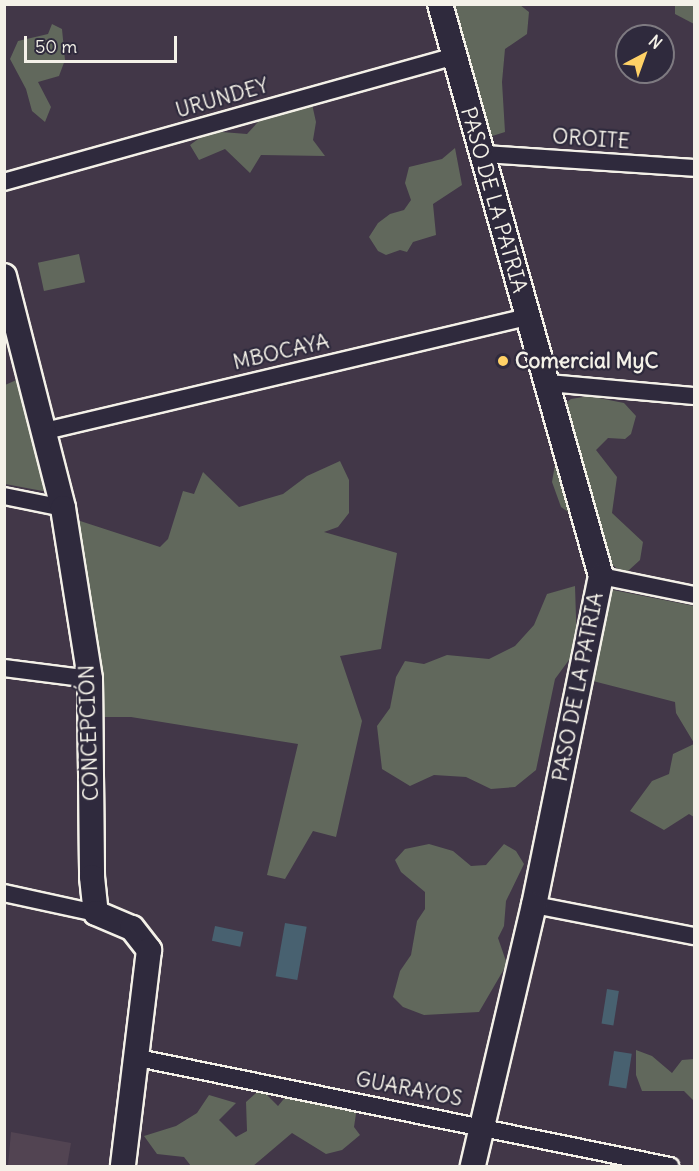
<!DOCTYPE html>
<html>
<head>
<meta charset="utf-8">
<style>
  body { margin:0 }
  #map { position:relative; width:699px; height:1171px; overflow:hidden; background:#423748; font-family:Delius,sans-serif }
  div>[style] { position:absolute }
  .built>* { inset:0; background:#524452 }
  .green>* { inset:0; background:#61685c; transform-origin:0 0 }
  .water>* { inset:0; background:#486170; transform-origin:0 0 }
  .roads { filter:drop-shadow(2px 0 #f4f1e8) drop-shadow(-2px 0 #f4f1e8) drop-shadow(0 2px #f4f1e8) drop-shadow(0 -2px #f4f1e8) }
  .street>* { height:16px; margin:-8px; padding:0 8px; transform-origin:8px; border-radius:8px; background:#2f2a3d }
  .secondary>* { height:24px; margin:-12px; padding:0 12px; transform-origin:12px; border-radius:12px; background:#2f2a3d }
  .dots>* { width:16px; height:16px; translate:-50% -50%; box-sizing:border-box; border:3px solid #2f2a3d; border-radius:50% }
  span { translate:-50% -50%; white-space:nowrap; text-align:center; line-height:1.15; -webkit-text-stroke:4.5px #2f2a3d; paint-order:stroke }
  .street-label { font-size:21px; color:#f4f1e8 }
  .poi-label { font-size:21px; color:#f4f1e8; font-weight:700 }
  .left { translate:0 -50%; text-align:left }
  .frame { position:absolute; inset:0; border:6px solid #f4f1e8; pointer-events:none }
  .north { position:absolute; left:615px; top:24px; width:60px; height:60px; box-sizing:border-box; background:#2f2a3d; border:2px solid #7e7a81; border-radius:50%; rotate:41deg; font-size:16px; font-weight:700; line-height:24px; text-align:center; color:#f4f1e8 }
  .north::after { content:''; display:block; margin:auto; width:21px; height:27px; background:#ffd166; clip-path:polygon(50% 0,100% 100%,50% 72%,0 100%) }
  .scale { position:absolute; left:24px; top:36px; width:153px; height:27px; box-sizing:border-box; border:3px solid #f4f1e8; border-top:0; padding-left:8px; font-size:18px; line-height:21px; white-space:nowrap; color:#f4f1e8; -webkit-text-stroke:4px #2f2a3d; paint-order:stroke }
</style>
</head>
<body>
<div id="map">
  <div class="built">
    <div style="clip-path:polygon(11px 1132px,71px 1143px,67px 1166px,8px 1166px)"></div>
  </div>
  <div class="green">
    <div style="clip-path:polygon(445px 5px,520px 5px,529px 12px,527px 34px,505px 49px,502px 82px,505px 132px,486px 138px)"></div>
    <div style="clip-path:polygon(675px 5px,694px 5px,694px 24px,675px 14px)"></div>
    <div style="clip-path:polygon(52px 24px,62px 29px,65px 60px,59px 76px,38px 82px,51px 107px,45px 122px,32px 111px,26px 89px,10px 59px,18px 41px,48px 34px)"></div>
    <div style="clip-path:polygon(312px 104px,316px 122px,313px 140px,325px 156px,261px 155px,250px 173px,225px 149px,199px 160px,190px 145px,209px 131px,247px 134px,268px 111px)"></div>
    <div style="clip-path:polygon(455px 148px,462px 185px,433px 204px,436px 235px,413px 242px,407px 252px,400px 250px,386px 255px,378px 251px,369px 237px,378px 223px,390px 214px,404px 210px,411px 200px,405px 183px,409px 167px,442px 159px)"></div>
    <div style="left:79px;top:254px;width:29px;height:42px;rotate:78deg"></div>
    <div style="clip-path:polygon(21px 378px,48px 492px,5px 484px,5px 385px)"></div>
    <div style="clip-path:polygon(589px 396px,624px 403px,636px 416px,631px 434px,625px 439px,608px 438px,596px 450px,617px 477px,612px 513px,643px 542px,640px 560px,628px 571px,619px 570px,606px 560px,574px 516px,561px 507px,552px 482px,558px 446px,557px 409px,571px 399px)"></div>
    <div style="clip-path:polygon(340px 461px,349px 480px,349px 513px,338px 527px,324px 532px,397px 553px,381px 649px,340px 656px,362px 721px,336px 837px,313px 831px,285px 879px,267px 875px,298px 744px,131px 717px,94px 717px,74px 519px,160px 547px,168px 539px,183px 491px,194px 494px,203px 472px,239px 507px,283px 494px,307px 476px)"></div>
    <div style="clip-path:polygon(575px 586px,577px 649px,555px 679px,536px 770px,515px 787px,491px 789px,466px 777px,434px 775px,410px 786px,382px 769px,377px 726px,390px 708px,396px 677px,405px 661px,424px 664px,447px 655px,489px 659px,515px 646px,534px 625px,547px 594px)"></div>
    <div style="clip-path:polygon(603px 588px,694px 606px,694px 743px,676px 713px,675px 702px,589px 680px)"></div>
    <div style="clip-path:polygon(694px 744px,694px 817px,689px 814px,664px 830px,630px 811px,652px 781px,669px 774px,673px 754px)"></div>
    <div style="clip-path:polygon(429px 844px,453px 851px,471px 866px,486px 865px,504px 844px,516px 851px,524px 864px,506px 901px,504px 926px,498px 938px,507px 964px,479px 1012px,424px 1015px,403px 1007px,393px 997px,400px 971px,411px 955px,417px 921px,425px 909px,425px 892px,401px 872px,395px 860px,405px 849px)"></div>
    <div style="clip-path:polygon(636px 1050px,652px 1056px,672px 1073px,682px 1060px,694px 1059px,694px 1101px,684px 1091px,642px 1091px,636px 1075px)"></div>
    <div style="clip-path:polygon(292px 1089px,327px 1106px,342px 1099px,357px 1107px,354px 1127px,360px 1135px,342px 1150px,326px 1154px,292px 1133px,253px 1166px,191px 1166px,184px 1157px,157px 1154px,144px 1136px,176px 1126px,197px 1113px,209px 1095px,236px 1103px,219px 1120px,236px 1137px,247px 1131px,246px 1102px,257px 1092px,263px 1091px,278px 1106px)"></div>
  </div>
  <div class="water">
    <div style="left:285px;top:923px;width:22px;height:54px;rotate:10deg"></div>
    <div style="left:215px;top:926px;width:29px;height:15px;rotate:12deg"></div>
    <div style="left:607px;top:989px;width:12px;height:35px;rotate:9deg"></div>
    <div style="left:614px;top:1051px;width:18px;height:35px;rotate:9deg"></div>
  </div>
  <div class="roads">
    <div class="street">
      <div style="left:485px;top:154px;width:209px;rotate:3.8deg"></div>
      <div style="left:4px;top:182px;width:465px;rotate:-15.6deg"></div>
      <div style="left:548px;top:383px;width:147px;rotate:5.1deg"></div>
      <div style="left:45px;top:431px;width:495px;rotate:-13.3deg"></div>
      <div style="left:4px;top:496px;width:60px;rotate:11.5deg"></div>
      <div style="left:601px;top:576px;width:95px;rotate:11.5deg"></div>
      <div style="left:4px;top:668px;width:87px;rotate:7.3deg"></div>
      <div style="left:4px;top:893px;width:94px;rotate:12.3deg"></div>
      <div style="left:534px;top:905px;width:163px;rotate:11deg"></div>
      <div style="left:138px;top:1058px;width:543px;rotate:11.48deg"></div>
    </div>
    <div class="secondary">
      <div style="left:440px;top:4px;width:594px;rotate:74.28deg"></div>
      <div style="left:601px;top:576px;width:336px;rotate:101.5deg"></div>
      <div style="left:534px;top:905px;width:268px;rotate:103.2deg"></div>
      <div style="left:4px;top:276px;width:239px;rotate:75.7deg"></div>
      <div style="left:63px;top:508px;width:173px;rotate:81deg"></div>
      <div style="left:90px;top:679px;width:198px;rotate:89.4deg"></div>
      <div style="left:92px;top:877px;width:36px;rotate:84deg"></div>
      <div style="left:96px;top:913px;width:39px;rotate:23deg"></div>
      <div style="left:132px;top:928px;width:28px;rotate:52deg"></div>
      <div style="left:149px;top:950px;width:218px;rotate:96.9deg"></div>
    </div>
  </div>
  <div class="dots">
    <div style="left:503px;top:361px;background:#ffd166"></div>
  </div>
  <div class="street-label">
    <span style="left:222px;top:98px;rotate:-16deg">URUNDEY</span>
    <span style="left:591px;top:139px;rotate:4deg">OROITE</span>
    <span style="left:494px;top:200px;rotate:74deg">PASO DE LA PATRIA</span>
    <span style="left:281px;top:352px;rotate:-13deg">MBOCAYA</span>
    <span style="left:578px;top:687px;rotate:-79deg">PASO DE LA PATRIA</span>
    <span style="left:89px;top:733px;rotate:-92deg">CONCEPCIÓN</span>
    <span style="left:409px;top:1089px;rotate:11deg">GUARAYOS</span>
  </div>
  <div class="poi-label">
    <span class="left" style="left:515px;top:361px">Comercial MyC</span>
  </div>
  <div class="frame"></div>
  <div class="north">N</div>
  <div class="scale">50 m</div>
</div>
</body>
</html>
